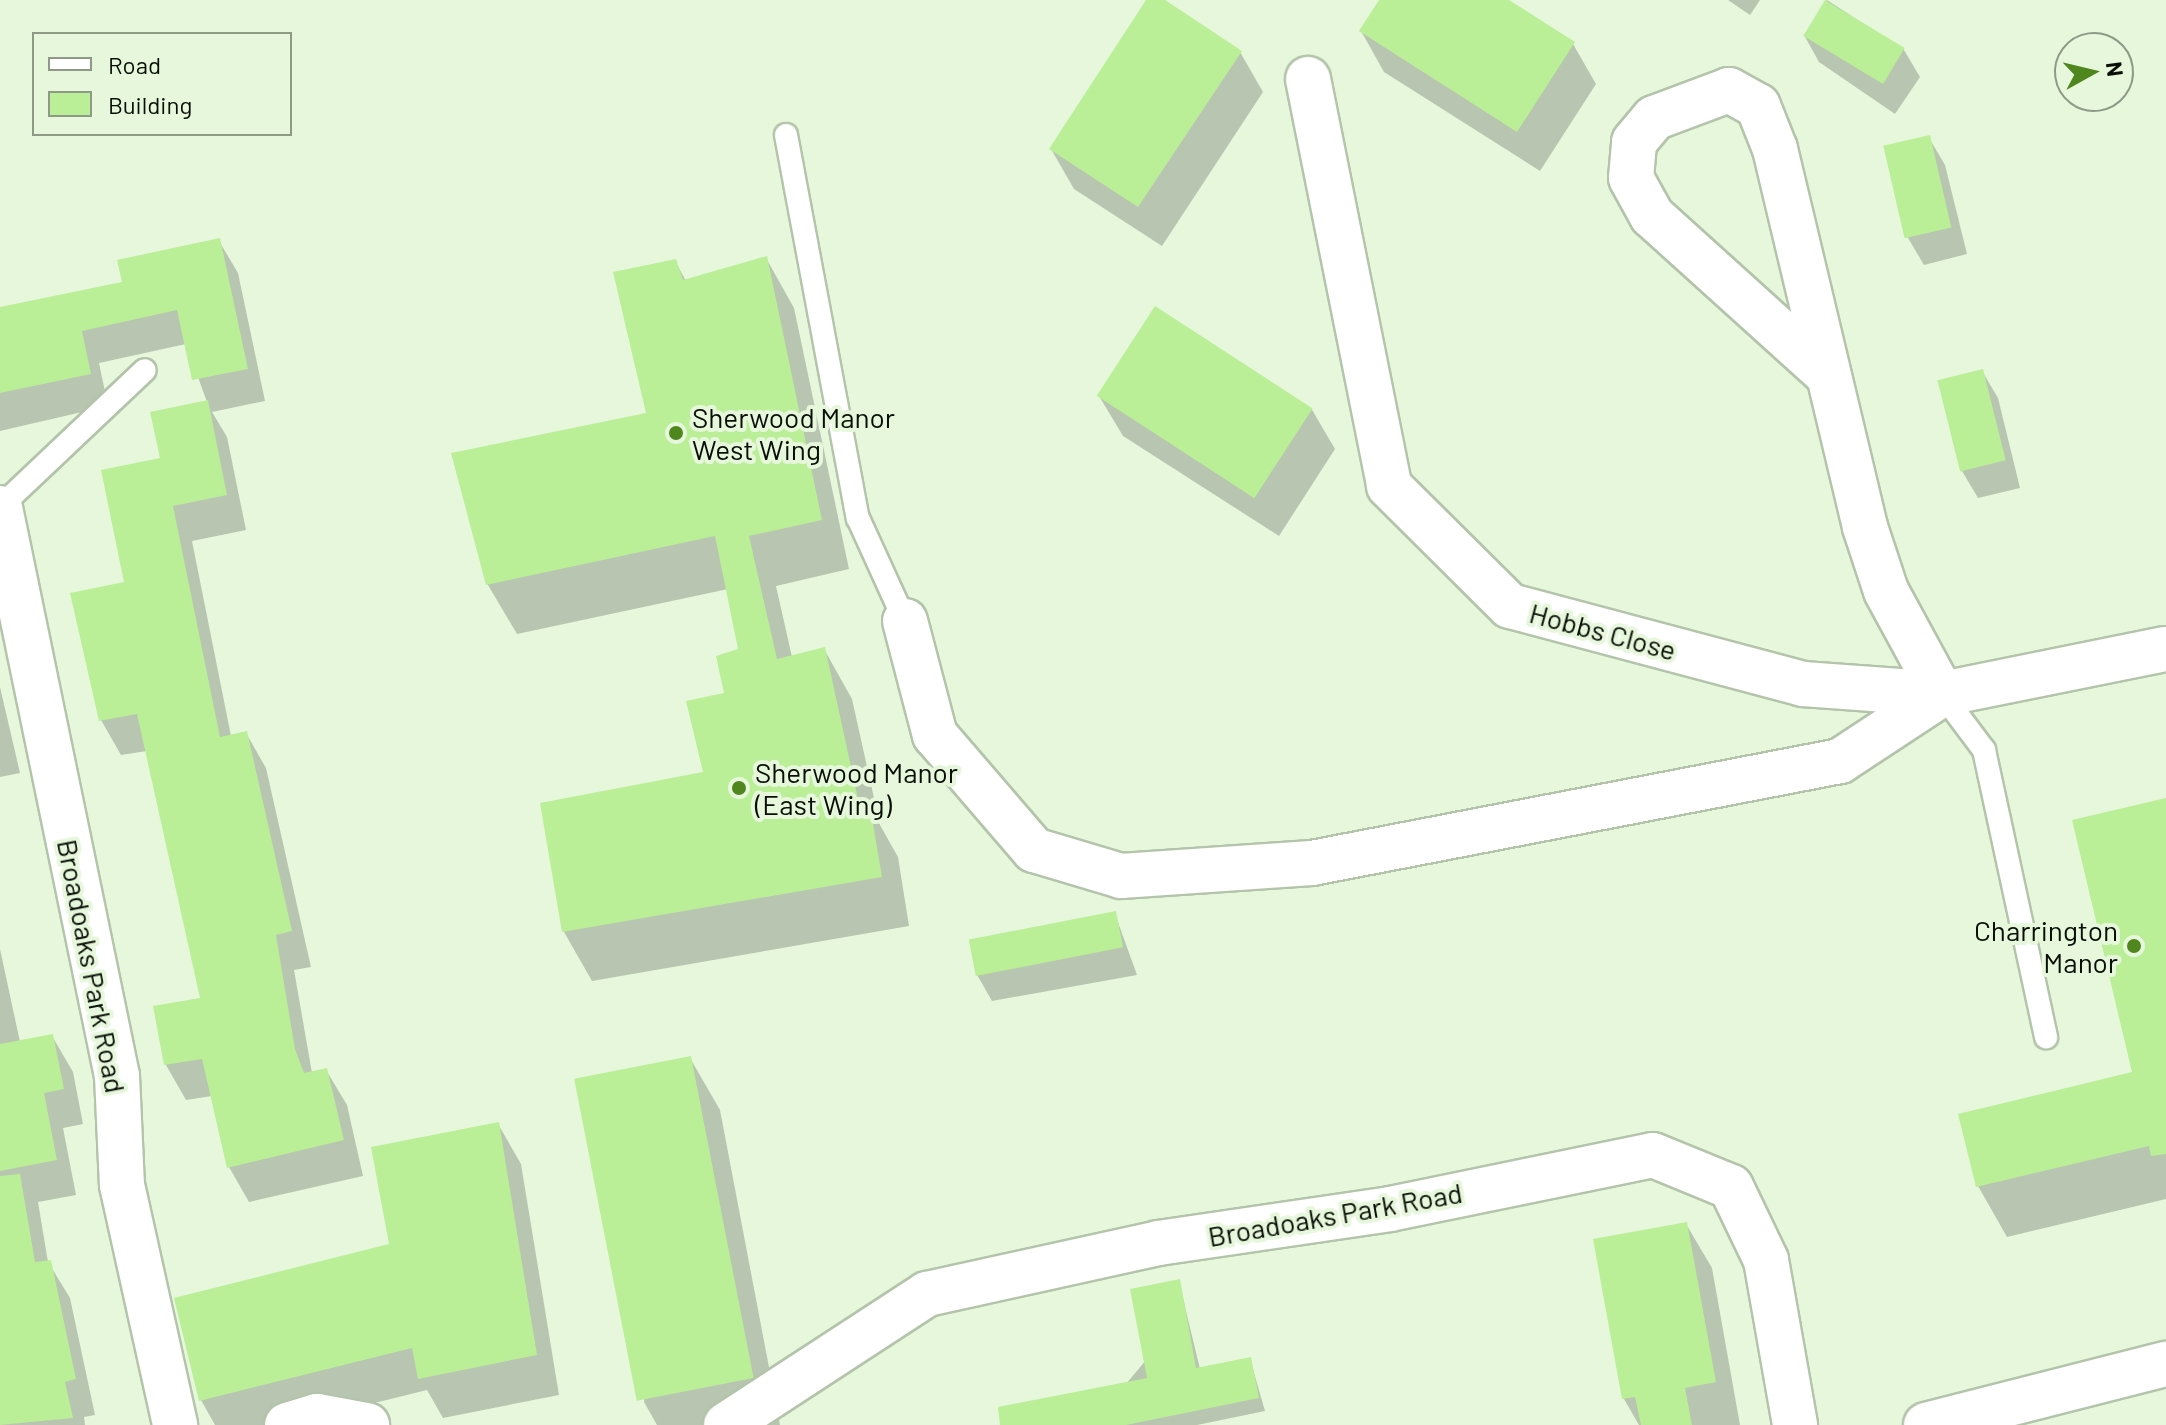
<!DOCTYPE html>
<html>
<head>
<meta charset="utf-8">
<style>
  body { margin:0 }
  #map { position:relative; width:2166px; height:1425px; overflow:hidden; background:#e6f7dc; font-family:Barlow,sans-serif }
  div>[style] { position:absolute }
  .shadow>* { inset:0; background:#0003 }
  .building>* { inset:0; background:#baee97; transform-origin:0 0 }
  .roads { filter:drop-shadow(2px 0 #b4c4ab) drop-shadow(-2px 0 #b4c4ab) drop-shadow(0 2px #b4c4ab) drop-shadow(0 -2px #b4c4ab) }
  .service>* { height:22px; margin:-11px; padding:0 11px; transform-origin:11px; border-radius:11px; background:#fff }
  .minor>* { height:44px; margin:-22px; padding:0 22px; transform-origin:22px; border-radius:22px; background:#fff }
  .dots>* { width:22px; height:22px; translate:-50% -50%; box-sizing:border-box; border:4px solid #e6f7dc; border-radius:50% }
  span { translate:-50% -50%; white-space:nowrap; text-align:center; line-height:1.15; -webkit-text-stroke:8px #e6f7dc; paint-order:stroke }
  .poi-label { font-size:28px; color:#090e06 }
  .left { translate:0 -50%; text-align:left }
  .right { translate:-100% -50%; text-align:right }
  .street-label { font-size:28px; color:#090e06 }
  .legend { position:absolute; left:32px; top:32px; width:260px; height:104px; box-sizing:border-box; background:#e6f7dc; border:2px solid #8e9a86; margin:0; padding:10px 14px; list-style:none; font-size:24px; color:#090e06 }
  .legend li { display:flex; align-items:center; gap:16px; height:40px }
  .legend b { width:40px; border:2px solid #8e9a86 }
  .north { position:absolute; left:2054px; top:32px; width:80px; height:80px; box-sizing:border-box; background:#e6f7dc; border:2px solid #8e9a86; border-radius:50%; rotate:82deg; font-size:22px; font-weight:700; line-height:32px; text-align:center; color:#090e06 }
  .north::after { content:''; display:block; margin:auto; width:28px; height:36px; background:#50861e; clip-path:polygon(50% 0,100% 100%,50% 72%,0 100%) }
</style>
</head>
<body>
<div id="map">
  <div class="shadow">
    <div style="clip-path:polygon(1148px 0,1161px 0,1240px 52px,1263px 92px,1162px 246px,1074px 189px,1051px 149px)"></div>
    <div style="clip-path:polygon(1381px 0,1505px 0,1573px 44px,1596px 84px,1540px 171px,1384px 72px,1361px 31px)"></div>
    <div style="clip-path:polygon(1728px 0,1760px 0,1750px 15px)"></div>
    <div style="clip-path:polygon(1827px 0,1904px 50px,1920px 77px,1895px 114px,1819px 62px,1804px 35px)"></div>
    <div style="clip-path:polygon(1929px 138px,1945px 165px,1967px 254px,1924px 265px,1908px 238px,1886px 148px)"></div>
    <div style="clip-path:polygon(219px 241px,238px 273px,265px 401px,212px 412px,227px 437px,246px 530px,192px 541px,231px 736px,246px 733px,266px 768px,311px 967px,294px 970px,312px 1073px,326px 1070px,347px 1105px,363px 1176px,249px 1202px,229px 1167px,212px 1096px,186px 1100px,166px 1065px,202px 999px,147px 751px,121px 755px,101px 720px,127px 584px,162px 459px,207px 402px,186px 344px,99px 363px,108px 406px,0 431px,0 311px,124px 283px)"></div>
    <div style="clip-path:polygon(766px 258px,794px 308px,849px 569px,776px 586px,792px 657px,824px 649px,852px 699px,880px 825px,898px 857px,909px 926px,592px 981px,564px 932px,706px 774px,740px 651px,728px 589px,517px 634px,488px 585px,454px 454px,649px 414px,675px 261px,686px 281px)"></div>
    <div style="clip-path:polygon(1982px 371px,1998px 398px,2020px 488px,1978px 498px,1962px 471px)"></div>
    <div style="clip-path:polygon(1099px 396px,1311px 408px,1335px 449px,1279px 536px,1123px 436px)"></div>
    <div style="clip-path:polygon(0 687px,20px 773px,0 777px)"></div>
    <div style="clip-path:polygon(2166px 800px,2166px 1199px,2007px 1237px,1978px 1186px,2134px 1074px)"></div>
    <div style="clip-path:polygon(1115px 914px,1137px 975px,992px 1001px,976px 973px)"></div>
    <div style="clip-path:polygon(0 949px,20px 1042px,52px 1036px,73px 1072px,83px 1124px,63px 1128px,76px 1195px,38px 1202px,48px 1262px,70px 1298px,95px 1415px,84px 1417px,85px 1425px,0 1425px)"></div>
    <div style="clip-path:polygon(690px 1058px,720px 1110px,780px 1425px,657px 1425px,644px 1402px)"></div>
    <div style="clip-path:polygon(498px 1124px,521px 1164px,559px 1395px,443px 1418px,427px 1390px,286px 1425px,215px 1425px,201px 1400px,391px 1245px)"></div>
    <div style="clip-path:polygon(1686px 1224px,1712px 1268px,1740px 1425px,1639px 1425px,1624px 1399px)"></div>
    <div style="clip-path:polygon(1179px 1282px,1200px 1369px,1250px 1359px,1265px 1411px,1197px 1425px,1047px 1425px,1126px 1384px,1146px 1360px)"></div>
  </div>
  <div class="building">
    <div style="clip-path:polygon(1146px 0,1165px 0,1242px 51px,1138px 207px,1049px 149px)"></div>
    <div style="clip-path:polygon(1379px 0,1509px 0,1575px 42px,1517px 132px,1359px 31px)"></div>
    <div style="left:1825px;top:0;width:93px;height:42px;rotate:31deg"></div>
    <div style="left:1930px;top:135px;width:95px;height:48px;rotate:77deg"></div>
    <div style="clip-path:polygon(220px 238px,248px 369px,192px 380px,177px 310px,82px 331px,91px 374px,0 393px,0 307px,122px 282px,117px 260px)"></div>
    <div style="clip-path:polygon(767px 256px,822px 520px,749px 536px,777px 659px,825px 647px,860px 808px,870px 805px,882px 877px,562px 932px,540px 803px,703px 772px,686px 701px,724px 693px,716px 656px,738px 649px,715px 536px,486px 585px,451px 453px,646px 413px,613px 272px,676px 259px,683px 280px)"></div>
    <div style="left:1155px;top:306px;width:188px;height:107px;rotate:33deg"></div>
    <div style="left:1983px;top:369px;width:94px;height:47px;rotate:76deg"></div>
    <div style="clip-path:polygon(208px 400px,227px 495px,173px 506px,220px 737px,247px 731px,292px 931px,276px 935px,295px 1049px,304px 1073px,327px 1068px,344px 1140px,227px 1168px,202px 1059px,164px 1065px,153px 1006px,200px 998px,137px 714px,99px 721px,70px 593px,124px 582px,101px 470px,160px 458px,150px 412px)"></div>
    <div style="clip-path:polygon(2166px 798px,2166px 1154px,2151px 1156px,2149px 1146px,1976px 1187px,1958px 1114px,2132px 1072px,2072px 820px)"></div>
    <div style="left:1116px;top:911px;width:37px;height:150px;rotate:79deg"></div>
    <div style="clip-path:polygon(53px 1034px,64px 1089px,44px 1093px,57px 1160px,0 1171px,0 1044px)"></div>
    <div style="left:691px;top:1056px;width:328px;height:119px;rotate:79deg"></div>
    <div style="clip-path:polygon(499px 1122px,537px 1355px,418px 1379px,412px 1348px,199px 1401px,174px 1298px,389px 1244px,371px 1147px)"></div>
    <div style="clip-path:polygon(20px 1174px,35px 1262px,51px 1260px,76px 1379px,65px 1382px,73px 1418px,0 1425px,0 1176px)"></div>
    <div style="clip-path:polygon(1687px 1222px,1716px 1382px,1685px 1388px,1692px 1425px,1641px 1425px,1635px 1397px,1622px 1399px,1593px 1239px)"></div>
    <div style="clip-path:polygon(1180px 1279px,1196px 1368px,1251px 1357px,1259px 1398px,1126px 1425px,1000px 1425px,998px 1407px,1147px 1378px,1130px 1289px)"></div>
  </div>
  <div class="roads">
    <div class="service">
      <div style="left:786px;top:135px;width:390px;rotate:79.4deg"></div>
      <div style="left:858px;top:518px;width:113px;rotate:65.5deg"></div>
      <div style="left:0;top:507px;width:199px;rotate:-43.4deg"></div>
      <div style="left:1942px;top:694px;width:70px;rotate:53.1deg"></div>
      <div style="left:1984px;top:750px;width:294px;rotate:77.8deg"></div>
    </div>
    <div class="minor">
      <div style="left:1308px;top:79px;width:415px;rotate:78.7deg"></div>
      <div style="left:1389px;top:486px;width:170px;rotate:44.8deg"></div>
      <div style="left:1510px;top:606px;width:303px;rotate:14.9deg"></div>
      <div style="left:1803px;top:684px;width:139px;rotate:4.1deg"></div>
      <div style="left:1942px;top:694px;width:228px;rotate:-11.4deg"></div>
      <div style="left:1827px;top:374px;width:236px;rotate:-137.9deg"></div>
      <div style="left:1652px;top:216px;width:43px;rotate:-118.9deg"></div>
      <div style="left:1631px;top:178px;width:36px;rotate:-85deg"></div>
      <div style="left:1634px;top:142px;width:31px;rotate:-50deg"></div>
      <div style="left:1654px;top:118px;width:80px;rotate:-20.5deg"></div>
      <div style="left:1729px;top:90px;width:33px;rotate:29deg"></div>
      <div style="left:1758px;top:106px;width:46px;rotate:68.4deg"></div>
      <div style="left:1775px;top:149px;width:389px;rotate:76.6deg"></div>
      <div style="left:1865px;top:527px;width:67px;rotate:71.8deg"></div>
      <div style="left:1886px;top:591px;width:117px;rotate:61.5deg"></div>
      <div style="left:0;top:508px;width:580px;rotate:78.36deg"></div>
      <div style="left:117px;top:1076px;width:109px;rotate:87.4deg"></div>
      <div style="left:122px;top:1185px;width:246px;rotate:77.5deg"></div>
      <div style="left:905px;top:621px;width:118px;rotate:75.3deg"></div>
      <div style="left:935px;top:735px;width:152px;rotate:49.3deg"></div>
      <div style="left:1034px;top:850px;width:91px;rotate:16.6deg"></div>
      <div style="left:1121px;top:876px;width:191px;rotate:-3.9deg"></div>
      <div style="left:1312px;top:863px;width:538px;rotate:-10.93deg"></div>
      <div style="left:1840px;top:761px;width:122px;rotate:-33.3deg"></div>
      <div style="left:287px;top:1425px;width:31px;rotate:-17deg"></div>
      <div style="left:317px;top:1416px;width:51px;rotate:10.2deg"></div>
      <div style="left:726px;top:1425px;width:240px;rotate:-33.1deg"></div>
      <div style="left:927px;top:1294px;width:237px;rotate:-12.4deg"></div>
      <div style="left:1158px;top:1243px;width:234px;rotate:-8.3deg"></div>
      <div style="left:1390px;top:1209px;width:268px;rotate:-11.6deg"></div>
      <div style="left:1653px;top:1155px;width:84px;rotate:22.3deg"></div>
      <div style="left:1731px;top:1187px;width:81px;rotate:64.4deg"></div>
      <div style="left:1766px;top:1260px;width:168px;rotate:80deg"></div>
      <div style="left:1926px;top:1425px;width:248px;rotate:-14.3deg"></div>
    </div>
  </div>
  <div class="dots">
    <div style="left:676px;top:433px;background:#50861e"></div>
    <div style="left:739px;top:788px;background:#50861e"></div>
    <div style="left:2134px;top:946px;background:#50861e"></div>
  </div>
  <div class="poi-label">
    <span class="left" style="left:692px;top:433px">Sherwood Manor<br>West Wing</span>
    <span class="left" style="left:755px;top:788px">Sherwood Manor<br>(East Wing)</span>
    <span class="right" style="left:2118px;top:946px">Charrington<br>Manor</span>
  </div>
  <div class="street-label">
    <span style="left:1603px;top:631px;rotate:15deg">Hobbs Close</span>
    <span style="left:92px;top:966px;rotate:79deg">Broadoaks Park Road</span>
    <span style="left:1335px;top:1214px;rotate:-10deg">Broadoaks Park Road</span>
  </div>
  <ul class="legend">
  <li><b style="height:10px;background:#fff"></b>Road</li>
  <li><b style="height:22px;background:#baee97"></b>Building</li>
  </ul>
  <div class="north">N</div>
</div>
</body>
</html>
